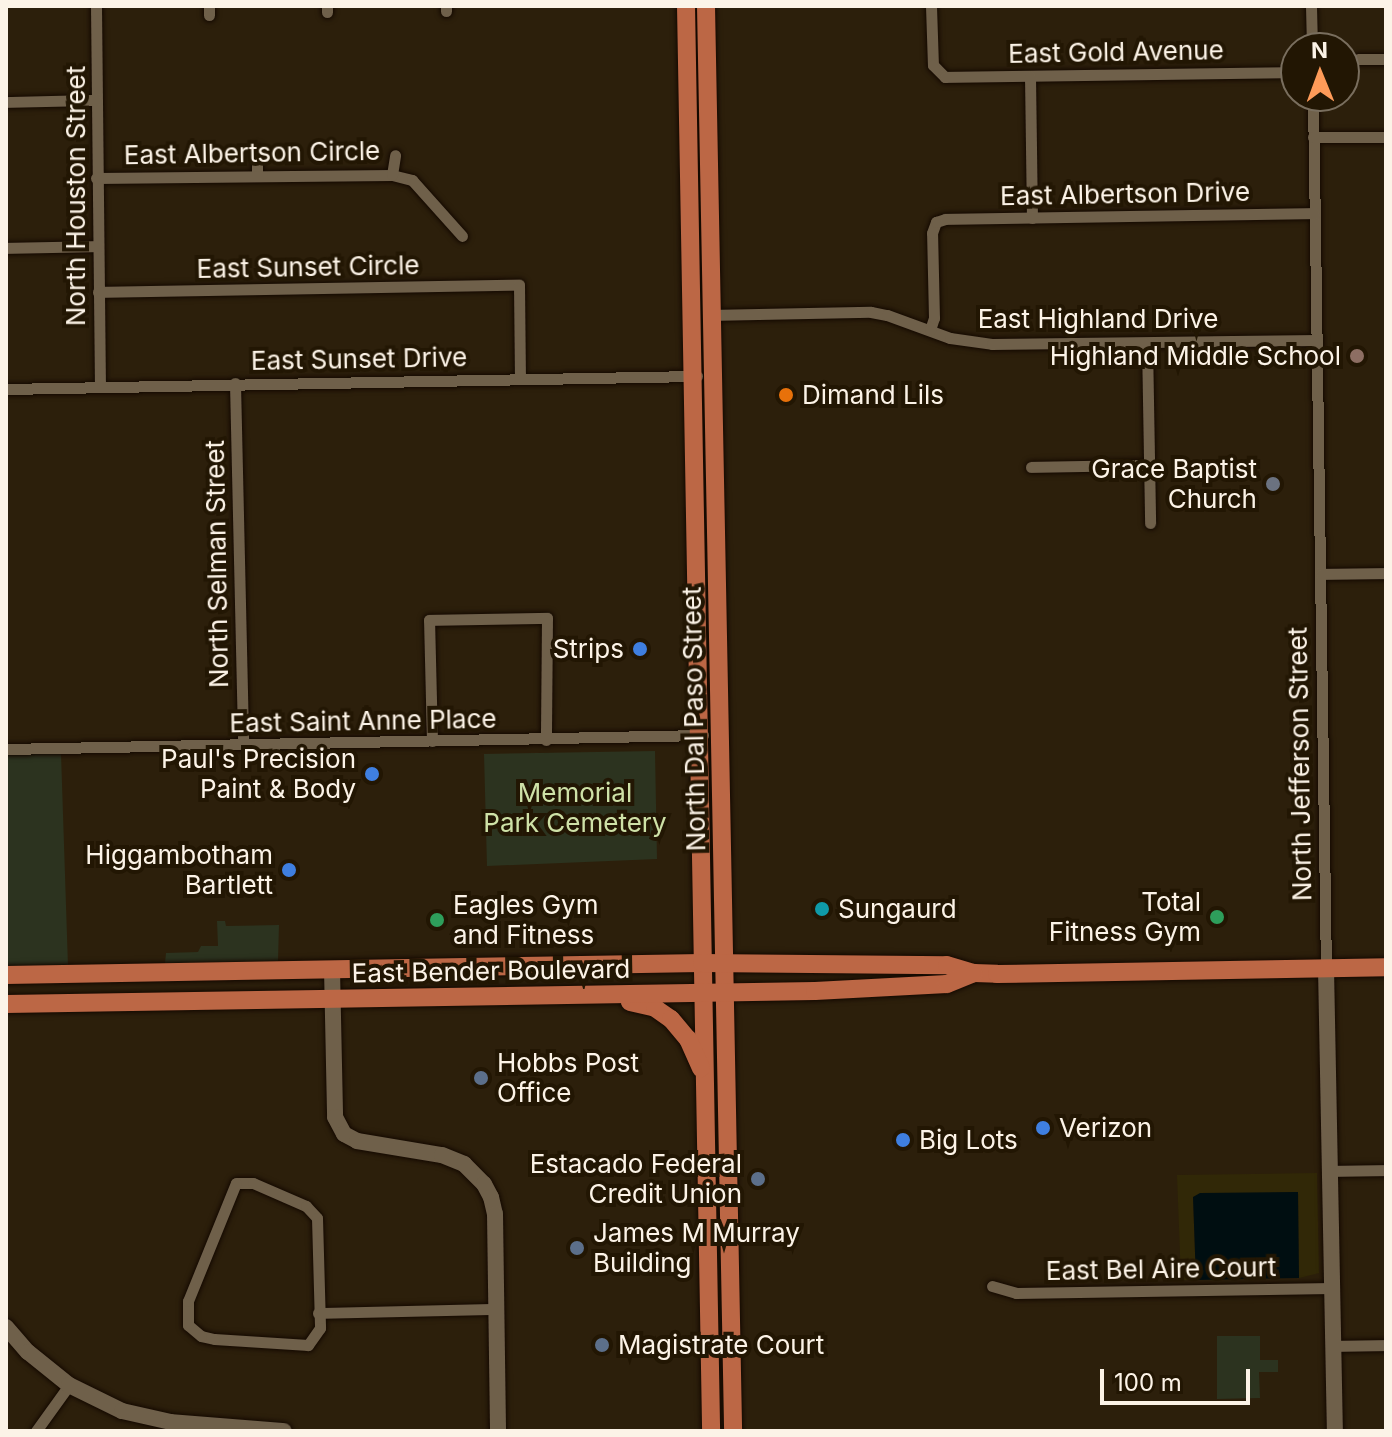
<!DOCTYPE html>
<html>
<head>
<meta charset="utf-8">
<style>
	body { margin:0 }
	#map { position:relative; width:1392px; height:1437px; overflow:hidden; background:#2c1f0b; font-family:Inter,sans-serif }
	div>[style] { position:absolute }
	.green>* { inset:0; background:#2c331f }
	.sand>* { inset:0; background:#312807 }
	.water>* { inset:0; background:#000e11 }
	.roads { filter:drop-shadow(0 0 2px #140900) drop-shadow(0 0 2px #140900) }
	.street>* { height:11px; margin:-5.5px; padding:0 5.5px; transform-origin:5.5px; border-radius:5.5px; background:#6f604a }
	.secondary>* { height:16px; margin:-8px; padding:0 8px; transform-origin:8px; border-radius:8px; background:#6f604a }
	.primary>* { height:18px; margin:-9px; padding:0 9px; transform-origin:9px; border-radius:9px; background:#bc6745 }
	.dots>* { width:22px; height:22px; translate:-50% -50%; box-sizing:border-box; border:4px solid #221603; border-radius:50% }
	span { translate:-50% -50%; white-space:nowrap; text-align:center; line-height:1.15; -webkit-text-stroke:8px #221603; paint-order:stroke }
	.street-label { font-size:26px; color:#fcf3e7 }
	.poi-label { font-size:26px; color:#fcf3e7 }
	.right { translate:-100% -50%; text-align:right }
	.left { translate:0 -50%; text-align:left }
	.park-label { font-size:26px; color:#cee1a7 }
	.frame { position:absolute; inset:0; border:8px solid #fcf3e7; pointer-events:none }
	.north { position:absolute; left:1280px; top:32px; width:80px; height:80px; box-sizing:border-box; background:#221603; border:2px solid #796e5e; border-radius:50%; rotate:359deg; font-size:22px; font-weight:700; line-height:32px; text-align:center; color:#fcf3e7 }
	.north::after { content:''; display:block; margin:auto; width:28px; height:36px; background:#fe9b59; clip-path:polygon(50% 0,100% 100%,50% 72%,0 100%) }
	.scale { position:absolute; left:1100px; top:1369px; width:150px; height:36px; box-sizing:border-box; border:4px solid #fcf3e7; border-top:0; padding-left:10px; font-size:24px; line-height:28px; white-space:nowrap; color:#fcf3e7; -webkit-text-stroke:6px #221603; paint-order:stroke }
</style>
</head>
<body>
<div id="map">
	<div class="green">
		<div style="clip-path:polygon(655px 751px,657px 859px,487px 866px,484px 754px)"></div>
		<div style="clip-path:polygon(61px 753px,68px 966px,6px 967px,6px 755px)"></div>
		<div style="clip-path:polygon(217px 921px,225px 921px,226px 926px,279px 925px,278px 961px,165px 963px,166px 953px,198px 952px,201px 946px,218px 946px)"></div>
		<div style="clip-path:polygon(1217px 1336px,1260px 1336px,1260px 1360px,1278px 1360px,1278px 1372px,1259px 1372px,1260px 1398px,1217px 1399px)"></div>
	</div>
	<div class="sand">
		<div style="clip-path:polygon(1317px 1173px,1319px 1273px,1299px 1278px,1298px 1192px,1193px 1197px,1196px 1280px,1181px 1280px,1177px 1175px)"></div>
	</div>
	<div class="water">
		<div style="clip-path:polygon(1298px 1192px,1299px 1278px,1196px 1280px,1193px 1197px,1200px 1193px)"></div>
	</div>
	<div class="roads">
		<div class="street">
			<div style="left:96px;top:6px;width:381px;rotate:89.4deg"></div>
			<div style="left:209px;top:6px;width:9px;rotate:90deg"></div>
			<div style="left:327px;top:6px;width:6px;rotate:90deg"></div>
			<div style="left:446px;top:6px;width:5px;rotate:90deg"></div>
			<div style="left:931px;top:6px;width:59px;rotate:88.1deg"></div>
			<div style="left:933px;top:65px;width:17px;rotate:45deg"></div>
			<div style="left:945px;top:77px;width:351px;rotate:-0.8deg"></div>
			<div style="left:1311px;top:6px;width:42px;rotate:88.6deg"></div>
			<div style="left:1358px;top:59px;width:28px"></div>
			<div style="left:1030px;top:76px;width:142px;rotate:89.2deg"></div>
			<div style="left:1313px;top:96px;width:872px;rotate:89.15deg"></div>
			<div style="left:6px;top:102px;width:90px;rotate:-1.3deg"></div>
			<div style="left:1313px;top:137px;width:73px"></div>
			<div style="left:392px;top:175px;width:21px;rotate:14deg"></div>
			<div style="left:412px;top:180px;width:75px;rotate:48.2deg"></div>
			<div style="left:257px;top:176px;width:26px;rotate:-90deg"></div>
			<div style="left:96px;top:178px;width:296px;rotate:-0.6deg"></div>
			<div style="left:392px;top:175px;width:20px;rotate:-81deg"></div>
			<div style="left:6px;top:248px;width:92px;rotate:-1.2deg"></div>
			<div style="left:98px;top:292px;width:421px;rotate:-1deg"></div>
			<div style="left:519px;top:285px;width:94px;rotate:89.4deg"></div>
			<div style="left:708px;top:315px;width:163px;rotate:-1.1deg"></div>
			<div style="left:871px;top:312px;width:16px;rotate:11deg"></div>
			<div style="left:887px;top:315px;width:67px;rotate:20.1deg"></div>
			<div style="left:950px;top:338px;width:42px;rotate:8.1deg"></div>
			<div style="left:992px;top:344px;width:325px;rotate:-0.7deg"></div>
			<div style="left:930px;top:330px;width:13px;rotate:-72deg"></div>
			<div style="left:934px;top:318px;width:85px;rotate:-91.3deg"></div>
			<div style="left:932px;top:233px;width:12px;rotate:-70deg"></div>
			<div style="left:936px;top:222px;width:9px;rotate:-18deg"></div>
			<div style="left:945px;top:219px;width:369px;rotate:-0.9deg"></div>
			<div style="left:1147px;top:343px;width:180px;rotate:89deg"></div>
			<div style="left:235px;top:383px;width:361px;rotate:88.7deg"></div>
			<div style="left:6px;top:389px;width:691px;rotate:-1.08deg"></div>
			<div style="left:1031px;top:467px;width:118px;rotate:-1deg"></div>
			<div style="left:1321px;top:574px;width:65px;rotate:-0.9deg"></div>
			<div style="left:432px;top:741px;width:121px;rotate:-91.4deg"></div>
			<div style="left:429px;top:620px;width:118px;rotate:-1deg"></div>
			<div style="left:547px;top:618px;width:122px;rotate:90.5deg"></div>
			<div style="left:6px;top:749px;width:697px;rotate:-1.15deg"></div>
			<div style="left:1331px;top:1171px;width:55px;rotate:-1deg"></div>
			<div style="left:236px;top:1183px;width:17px"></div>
			<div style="left:253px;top:1183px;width:58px;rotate:23.5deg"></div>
			<div style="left:306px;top:1206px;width:16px;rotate:47deg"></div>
			<div style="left:317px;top:1218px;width:110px;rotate:88.4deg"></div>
			<div style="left:320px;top:1328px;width:21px;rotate:125deg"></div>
			<div style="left:308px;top:1345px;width:94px;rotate:-176.3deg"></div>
			<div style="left:214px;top:1339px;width:13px;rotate:-167deg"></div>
			<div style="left:201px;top:1336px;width:17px;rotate:-140deg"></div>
			<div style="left:188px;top:1325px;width:24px;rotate:-90deg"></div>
			<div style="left:188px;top:1301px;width:127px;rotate:-67.9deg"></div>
			<div style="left:992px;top:1286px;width:25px;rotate:16deg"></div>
			<div style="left:1016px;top:1293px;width:316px;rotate:-0.9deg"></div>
			<div style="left:318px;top:1313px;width:178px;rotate:-1.3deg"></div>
			<div style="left:1333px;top:1346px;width:53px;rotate:-1.1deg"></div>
			<div style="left:36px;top:1431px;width:57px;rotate:-54.3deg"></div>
		</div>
		<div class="secondary">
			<div style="left:1326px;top:968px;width:463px;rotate:88.9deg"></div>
			<div style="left:332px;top:969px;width:148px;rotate:88.8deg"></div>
			<div style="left:335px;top:1117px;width:19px;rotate:62deg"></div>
			<div style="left:344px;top:1134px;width:15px;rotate:28deg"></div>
			<div style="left:357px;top:1141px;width:86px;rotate:9.4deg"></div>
			<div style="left:442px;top:1155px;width:24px;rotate:22deg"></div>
			<div style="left:464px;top:1164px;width:28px;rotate:45deg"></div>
			<div style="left:484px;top:1184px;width:15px;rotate:62deg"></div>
			<div style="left:491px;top:1197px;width:17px;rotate:77deg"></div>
			<div style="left:495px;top:1214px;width:217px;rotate:89.2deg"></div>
			<div style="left:6px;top:1327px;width:33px;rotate:49deg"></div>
			<div style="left:28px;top:1352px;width:53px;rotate:38.8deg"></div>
			<div style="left:69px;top:1385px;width:59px;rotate:26.1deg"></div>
			<div style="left:122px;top:1411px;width:50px;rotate:12.7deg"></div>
			<div style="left:171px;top:1422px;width:113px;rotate:4.6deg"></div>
		</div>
		<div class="primary">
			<div style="left:686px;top:6px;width:1425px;rotate:88.99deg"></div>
			<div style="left:706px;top:6px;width:1425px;rotate:88.91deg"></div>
			<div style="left:6px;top:975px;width:696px;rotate:-0.99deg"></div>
			<div style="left:702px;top:963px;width:245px;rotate:0.5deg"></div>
			<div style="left:947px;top:965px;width:28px;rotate:17deg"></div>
			<div style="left:974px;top:973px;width:23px;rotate:2deg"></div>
			<div style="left:997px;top:974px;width:389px;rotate:-1deg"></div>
			<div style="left:630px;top:1002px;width:26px;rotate:13deg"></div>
			<div style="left:655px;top:1008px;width:19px;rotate:35deg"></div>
			<div style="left:671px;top:1019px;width:26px;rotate:50deg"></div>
			<div style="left:688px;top:1039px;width:32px;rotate:66deg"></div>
			<div style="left:6px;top:1004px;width:809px;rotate:-0.92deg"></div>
			<div style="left:815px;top:991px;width:132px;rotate:-3deg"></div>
			<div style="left:947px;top:984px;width:29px;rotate:-22deg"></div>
		</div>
	</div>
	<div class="dots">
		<div style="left:1357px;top:356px;background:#8d6e63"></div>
		<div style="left:786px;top:395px;background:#e8710a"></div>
		<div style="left:1273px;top:484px;background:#6b7280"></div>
		<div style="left:640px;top:649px;background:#3f7fe0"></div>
		<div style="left:372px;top:774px;background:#3f7fe0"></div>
		<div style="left:289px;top:870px;background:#3f7fe0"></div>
		<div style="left:822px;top:909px;background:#0f9aa8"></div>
		<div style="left:1217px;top:917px;background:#2e9e5b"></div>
		<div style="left:437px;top:920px;background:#2e9e5b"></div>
		<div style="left:481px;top:1078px;background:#5c6f8a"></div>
		<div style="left:1043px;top:1128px;background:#3f7fe0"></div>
		<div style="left:903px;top:1140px;background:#3f7fe0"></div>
		<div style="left:758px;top:1179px;background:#5c6f8a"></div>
		<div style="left:577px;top:1248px;background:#5c6f8a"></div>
		<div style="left:602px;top:1345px;background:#5c6f8a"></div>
	</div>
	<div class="street-label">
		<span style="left:1116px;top:52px;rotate:-1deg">East Gold Avenue</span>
		<span style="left:252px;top:153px;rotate:-1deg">East Albertson Circle</span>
		<span style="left:1125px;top:194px;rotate:-1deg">East Albertson Drive</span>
		<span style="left:76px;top:196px;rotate:-90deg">North Houston Street</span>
		<span style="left:308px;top:267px;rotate:-1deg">East Sunset Circle</span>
		<span style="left:1098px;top:319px">East Highland Drive</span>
		<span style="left:359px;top:359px;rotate:-1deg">East Sunset Drive</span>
		<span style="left:217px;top:564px;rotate:-91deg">North Selman Street</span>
		<span style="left:694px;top:719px;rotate:-91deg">North Dal Paso Street</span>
		<span style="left:363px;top:721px;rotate:-1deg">East Saint Anne Place</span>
		<span style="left:1300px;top:764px;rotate:-91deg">North Jefferson Street</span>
		<span style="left:491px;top:971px;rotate:-1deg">East Bender Boulevard</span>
		<span style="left:1161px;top:1269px;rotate:-1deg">East Bel Aire Court</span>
	</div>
	<div class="poi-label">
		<span class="right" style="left:1341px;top:356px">Highland Middle School</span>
		<span class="left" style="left:802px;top:395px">Dimand Lils</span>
		<span class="right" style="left:1257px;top:484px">Grace Baptist<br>Church</span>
		<span class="right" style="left:624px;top:649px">Strips</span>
		<span class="right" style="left:356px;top:774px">Paul's Precision<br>Paint &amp; Body</span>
		<span class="right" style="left:273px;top:870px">Higgambotham<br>Bartlett</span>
		<span class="right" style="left:1201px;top:917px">Total<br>Fitness Gym</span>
		<span class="left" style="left:453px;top:920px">Eagles Gym<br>and Fitness</span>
		<span class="left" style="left:838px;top:909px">Sungaurd</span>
		<span class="left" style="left:497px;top:1078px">Hobbs Post<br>Office</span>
		<span class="left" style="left:1059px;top:1128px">Verizon</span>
		<span class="left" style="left:919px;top:1140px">Big Lots</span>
		<span class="right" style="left:742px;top:1179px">Estacado Federal<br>Credit Union</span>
		<span class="left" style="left:593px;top:1248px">James M Murray<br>Building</span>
		<span class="left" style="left:618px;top:1345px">Magistrate Court</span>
	</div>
	<div class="park-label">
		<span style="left:575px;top:808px">Memorial<br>Park Cemetery</span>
	</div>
	<div class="frame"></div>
	<div class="north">N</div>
	<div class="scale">100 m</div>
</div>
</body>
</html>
